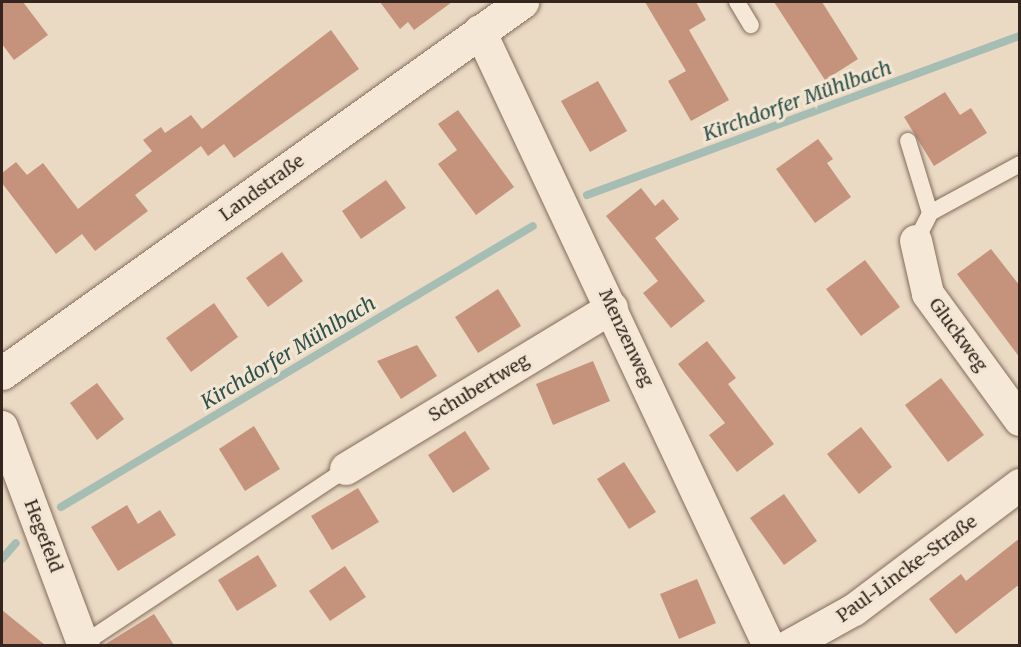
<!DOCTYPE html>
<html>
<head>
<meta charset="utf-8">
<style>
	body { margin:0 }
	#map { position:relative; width:1021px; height:647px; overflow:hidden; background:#eadac3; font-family:Merriweather,serif }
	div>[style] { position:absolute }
	.stream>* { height:8px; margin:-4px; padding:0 4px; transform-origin:4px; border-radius:4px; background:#a5bdb3 }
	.building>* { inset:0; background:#c5927c }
	.roads { filter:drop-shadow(0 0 2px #836c5c) drop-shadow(0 0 2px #836c5c) }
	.lane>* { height:16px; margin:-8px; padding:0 8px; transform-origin:8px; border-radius:8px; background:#f6e8d6 }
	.street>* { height:32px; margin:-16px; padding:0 16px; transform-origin:16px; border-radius:16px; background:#f6e8d6 }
	.secondary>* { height:33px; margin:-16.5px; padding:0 16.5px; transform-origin:16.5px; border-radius:16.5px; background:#f6e8d6 }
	span { translate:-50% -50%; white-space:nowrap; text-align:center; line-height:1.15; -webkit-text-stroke:6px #f2e5d2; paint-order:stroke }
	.street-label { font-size:18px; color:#34261e }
	.water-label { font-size:20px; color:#2f534c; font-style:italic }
	.frame { position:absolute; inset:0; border:3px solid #34261e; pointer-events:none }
</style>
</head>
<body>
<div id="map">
	<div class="stream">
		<div style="left:587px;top:195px;width:461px;rotate:-20.2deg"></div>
		<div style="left:61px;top:507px;width:549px;rotate:-30.77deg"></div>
		<div style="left:2px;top:559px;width:21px;rotate:-49deg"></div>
	</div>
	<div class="building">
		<div style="clip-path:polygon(2px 2px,23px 2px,48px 35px,14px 60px,2px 44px)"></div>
		<div style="clip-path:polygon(380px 2px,452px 2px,414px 30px,408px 22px,400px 29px)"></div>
		<div style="clip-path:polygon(645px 2px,696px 2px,706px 20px,689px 30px,729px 100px,691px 121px,668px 81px,686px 71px)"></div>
		<div style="clip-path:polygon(774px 2px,822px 2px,858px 59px,825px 80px)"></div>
		<div style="clip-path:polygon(331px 30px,359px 69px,234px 158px,224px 144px,208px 156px,201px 146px,135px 195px,148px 211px,95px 251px,82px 234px,56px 254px,2px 183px,2px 173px,16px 162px,27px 175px,43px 163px,78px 209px,152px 151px,143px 140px,161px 127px,165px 133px,191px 115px,202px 129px)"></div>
		<div style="clip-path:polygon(598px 81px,627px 131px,590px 152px,561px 101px)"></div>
		<div style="clip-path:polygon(945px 92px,960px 115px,971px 108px,987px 133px,934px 166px,904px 117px)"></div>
		<div style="clip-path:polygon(458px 110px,514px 187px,476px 215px,438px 164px,457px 150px,438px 124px)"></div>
		<div style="clip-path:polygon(818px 139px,833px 159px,827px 163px,851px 197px,815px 223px,776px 169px)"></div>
		<div style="clip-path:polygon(386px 180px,406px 208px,361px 239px,342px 211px)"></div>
		<div style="clip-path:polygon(641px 188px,655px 206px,663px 199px,679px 219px,655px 238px,705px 301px,671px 328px,643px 293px,658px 281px,606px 216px)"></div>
		<div style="clip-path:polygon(991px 249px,1020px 286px,1020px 358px,957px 274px)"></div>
		<div style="clip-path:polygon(282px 252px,303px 281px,268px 307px,246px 278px)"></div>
		<div style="clip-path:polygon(865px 260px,900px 307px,861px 336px,826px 289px)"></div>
		<div style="clip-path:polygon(498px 289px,521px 326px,478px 353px,455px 317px)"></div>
		<div style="clip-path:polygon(214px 303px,238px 337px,191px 372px,166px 338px)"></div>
		<div style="clip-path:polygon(707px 341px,736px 378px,728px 384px,774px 444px,737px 472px,709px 435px,725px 423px,678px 364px)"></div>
		<div style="clip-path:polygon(417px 345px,437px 376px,401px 399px,377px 361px)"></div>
		<div style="clip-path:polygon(593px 361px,610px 401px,553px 425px,536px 384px)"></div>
		<div style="clip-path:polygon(941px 378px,984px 435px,948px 462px,905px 405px)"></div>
		<div style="clip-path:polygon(97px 383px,124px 419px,97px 440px,70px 403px)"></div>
		<div style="clip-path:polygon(254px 426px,280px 469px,245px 491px,219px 449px)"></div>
		<div style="clip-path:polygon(861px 427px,892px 467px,859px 494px,827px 454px)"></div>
		<div style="clip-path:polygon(465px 431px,490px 469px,453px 493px,428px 455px)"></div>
		<div style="clip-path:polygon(624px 462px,656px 512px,629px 529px,597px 479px)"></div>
		<div style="clip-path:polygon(358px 488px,379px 522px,332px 550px,311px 516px)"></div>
		<div style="clip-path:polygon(784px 494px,817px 541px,784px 565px,750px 518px)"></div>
		<div style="clip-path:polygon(127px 505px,138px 524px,160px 510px,176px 535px,118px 571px,91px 527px)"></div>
		<div style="clip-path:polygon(1020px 538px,1020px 584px,956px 634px,929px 599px,961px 574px,966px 581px)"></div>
		<div style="clip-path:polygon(258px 555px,277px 586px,237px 611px,218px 580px)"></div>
		<div style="clip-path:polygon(345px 566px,366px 597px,330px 621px,309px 591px)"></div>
		<div style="clip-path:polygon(697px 579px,716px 623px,679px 639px,660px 594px)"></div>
		<div style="clip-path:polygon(2px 610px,45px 645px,2px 645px)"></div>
		<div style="clip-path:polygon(154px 614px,174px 645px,104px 645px)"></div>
	</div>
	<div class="roads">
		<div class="lane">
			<div style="left:737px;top:2px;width:27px;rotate:59deg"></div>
			<div style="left:908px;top:141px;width:75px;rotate:73deg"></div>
			<div style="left:916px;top:241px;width:31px;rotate:-63deg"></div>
			<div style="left:930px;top:213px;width:102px;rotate:-28.6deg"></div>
			<div style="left:83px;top:644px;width:316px;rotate:-33.6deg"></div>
		</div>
		<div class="street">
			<div style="left:480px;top:31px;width:680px;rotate:64.83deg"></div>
			<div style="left:916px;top:241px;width:54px;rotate:77.2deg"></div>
			<div style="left:928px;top:294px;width:156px;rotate:53.9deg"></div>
			<div style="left:2px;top:427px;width:234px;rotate:69.5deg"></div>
			<div style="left:346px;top:469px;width:311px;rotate:-31.2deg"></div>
			<div style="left:789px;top:646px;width:74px;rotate:-29deg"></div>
			<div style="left:854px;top:610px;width:208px;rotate:-37deg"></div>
		</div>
		<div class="secondary">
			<div style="left:2px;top:373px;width:639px;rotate:-35.51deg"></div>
		</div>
	</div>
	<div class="street-label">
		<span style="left:262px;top:188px;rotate:-36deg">Landstraße</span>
		<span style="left:958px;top:335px;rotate:54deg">Gluckweg</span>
		<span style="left:626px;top:338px;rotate:65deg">Menzenweg</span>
		<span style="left:479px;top:388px;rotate:-31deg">Schubertweg</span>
		<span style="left:43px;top:536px;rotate:69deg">Hegefeld</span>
		<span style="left:907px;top:569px;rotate:-36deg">Paul-Lincke-Straße</span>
	</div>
	<div class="water-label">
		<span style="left:797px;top:100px;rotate:-20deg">Kirchdorfer Mühlbach</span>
		<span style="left:288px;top:352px;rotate:-31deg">Kirchdorfer Mühlbach</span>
	</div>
	<div class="frame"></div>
</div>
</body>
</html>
